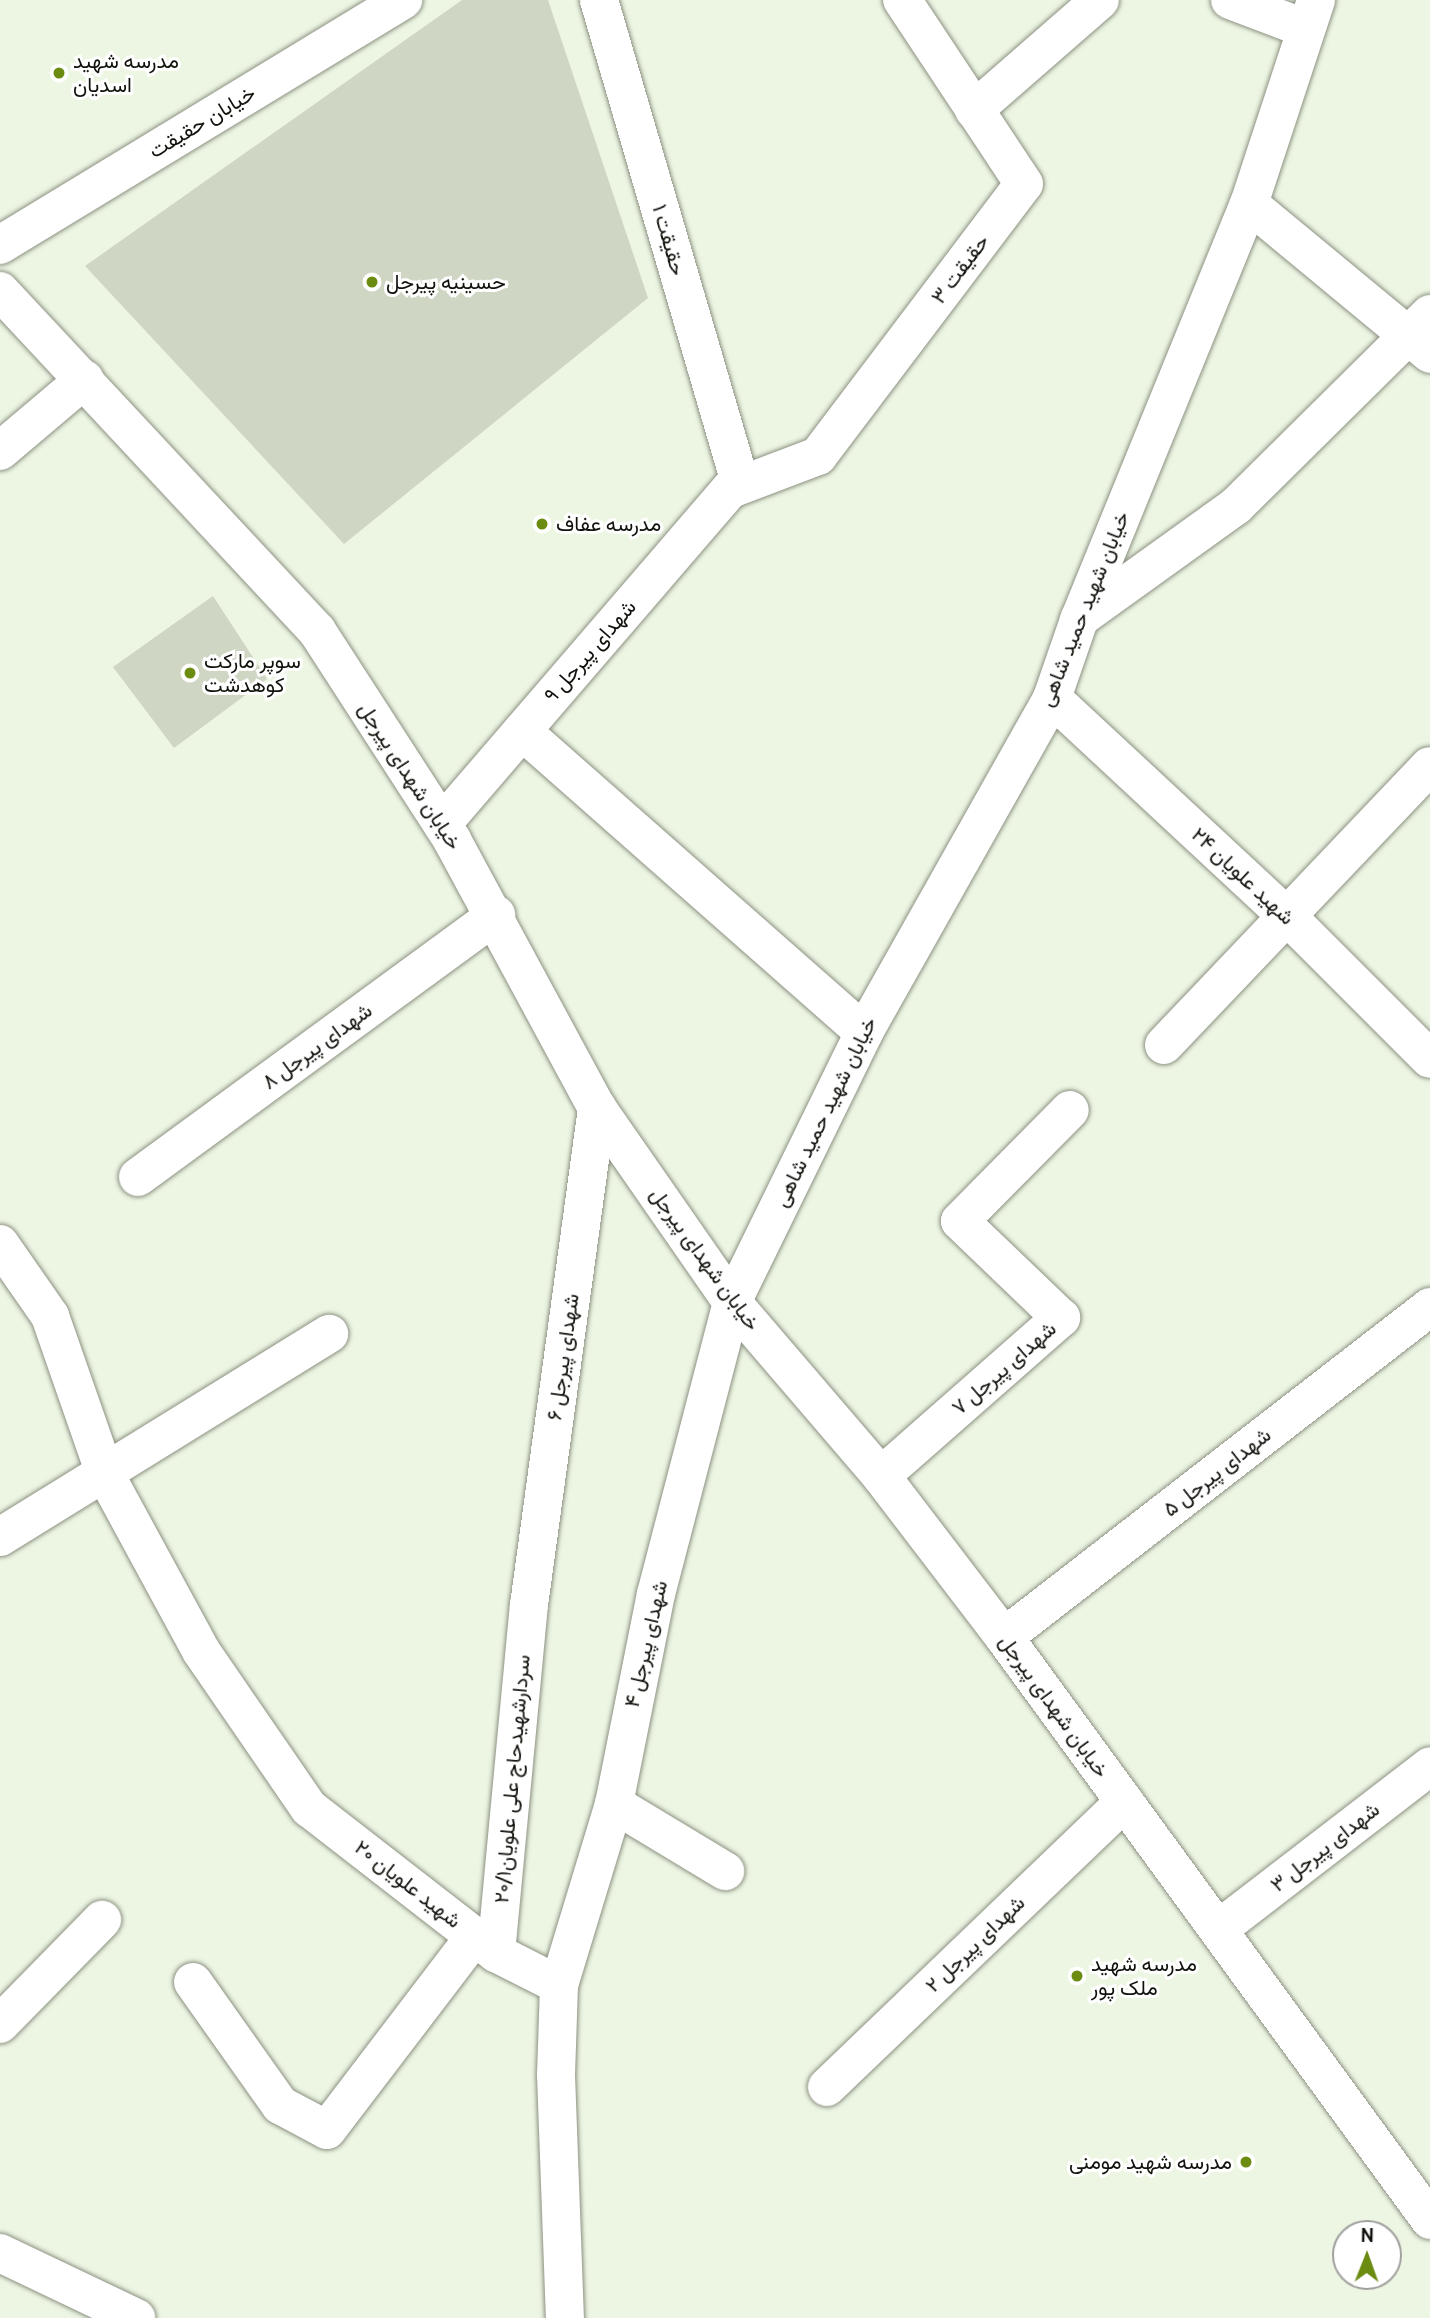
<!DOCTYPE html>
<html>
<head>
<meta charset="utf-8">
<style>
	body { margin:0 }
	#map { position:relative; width:1430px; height:2318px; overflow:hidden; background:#edf5e3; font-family:Cabin,Vazirmatn,sans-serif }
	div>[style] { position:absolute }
	.building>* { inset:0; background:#cfd6c4 }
	.roads { filter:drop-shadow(0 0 2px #8c9282) drop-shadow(0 0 2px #8c9282) }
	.minor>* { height:38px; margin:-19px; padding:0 19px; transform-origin:19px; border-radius:19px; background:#fff }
	.tertiary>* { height:38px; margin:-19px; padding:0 19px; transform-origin:19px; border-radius:19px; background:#fff }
	.secondary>* { height:38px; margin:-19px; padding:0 19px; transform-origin:19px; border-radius:19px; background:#fff }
	.dots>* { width:19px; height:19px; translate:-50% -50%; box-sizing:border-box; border:4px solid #fff; border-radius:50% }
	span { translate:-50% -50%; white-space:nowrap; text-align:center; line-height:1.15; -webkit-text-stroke:6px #fff; paint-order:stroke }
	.poi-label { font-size:21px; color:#10120c }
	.left { translate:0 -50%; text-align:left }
	.right { translate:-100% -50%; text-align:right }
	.street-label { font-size:21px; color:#10120c }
	.north { position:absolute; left:1332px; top:2220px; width:70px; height:70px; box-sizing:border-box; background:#fff; border:2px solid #9fa09e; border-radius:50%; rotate:1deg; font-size:19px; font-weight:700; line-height:28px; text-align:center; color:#10120c }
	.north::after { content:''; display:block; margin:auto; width:24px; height:32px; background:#6b8c10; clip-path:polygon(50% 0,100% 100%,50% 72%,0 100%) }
</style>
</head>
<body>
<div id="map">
	<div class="building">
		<div style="clip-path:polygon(462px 0,548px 0,648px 298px,344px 544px,85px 266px)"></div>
		<div style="clip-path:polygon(213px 596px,267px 679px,174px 748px,113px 667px)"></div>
	</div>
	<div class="roads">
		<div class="minor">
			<div style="left:1230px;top:0;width:79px;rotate:20.7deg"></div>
			<div style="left:974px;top:110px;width:167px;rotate:-41.1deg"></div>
			<div style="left:1249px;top:204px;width:235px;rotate:39.6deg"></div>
			<div style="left:0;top:451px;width:111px;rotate:-40.3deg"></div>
			<div style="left:731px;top:489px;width:93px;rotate:-20.8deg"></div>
			<div style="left:818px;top:456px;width:341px;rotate:-52.9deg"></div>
			<div style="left:1024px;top:184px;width:221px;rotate:-123.5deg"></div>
			<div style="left:1080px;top:618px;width:192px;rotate:-35.7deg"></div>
			<div style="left:1236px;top:506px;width:273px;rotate:-44.7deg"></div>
			<div style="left:1052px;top:698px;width:323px;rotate:42.9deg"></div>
			<div style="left:1289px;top:918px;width:199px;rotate:45deg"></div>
			<div style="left:522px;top:731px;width:456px;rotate:41.4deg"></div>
			<div style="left:442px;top:824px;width:455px;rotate:-49.3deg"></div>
			<div style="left:739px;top:479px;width:499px;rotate:-106.3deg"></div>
			<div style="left:1164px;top:1045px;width:385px;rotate:-46.4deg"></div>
			<div style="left:138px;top:1177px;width:444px;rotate:-36.2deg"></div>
			<div style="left:0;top:1244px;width:88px;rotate:55.2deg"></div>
			<div style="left:50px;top:1316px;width:167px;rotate:70.8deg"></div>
			<div style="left:105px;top:1474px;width:201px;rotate:61.5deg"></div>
			<div style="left:201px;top:1651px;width:191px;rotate:55.5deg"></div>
			<div style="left:309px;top:1808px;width:237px;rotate:37.8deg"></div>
			<div style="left:496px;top:1953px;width:71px;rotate:26.9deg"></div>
			<div style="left:559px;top:1985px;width:90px;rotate:91.9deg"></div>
			<div style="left:556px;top:2075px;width:243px;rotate:87.9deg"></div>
			<div style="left:881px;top:1476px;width:240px;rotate:-41.3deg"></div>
			<div style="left:1061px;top:1318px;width:140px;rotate:-136.2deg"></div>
			<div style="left:960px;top:1221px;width:156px;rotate:-45.3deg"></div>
			<div style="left:0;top:1537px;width:387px;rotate:-31.7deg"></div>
			<div style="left:1004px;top:1637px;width:539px;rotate:-37.76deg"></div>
			<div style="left:614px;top:1804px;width:130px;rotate:31.1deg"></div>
			<div style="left:1220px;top:1928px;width:265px;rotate:-37.6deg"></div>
			<div style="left:496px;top:1953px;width:350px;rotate:-84.6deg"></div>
			<div style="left:529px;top:1605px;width:502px;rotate:-82.21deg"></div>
			<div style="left:193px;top:1982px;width:151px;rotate:54.7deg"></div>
			<div style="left:280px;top:2105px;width:53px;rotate:28deg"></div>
			<div style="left:327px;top:2130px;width:244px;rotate:-52.7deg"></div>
			<div style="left:559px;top:1985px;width:189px;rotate:-73.1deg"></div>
			<div style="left:614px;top:1804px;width:214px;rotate:-78.7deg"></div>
			<div style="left:656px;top:1594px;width:302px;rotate:-75.4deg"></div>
			<div style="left:732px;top:1302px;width:301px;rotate:-63.9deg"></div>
			<div style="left:864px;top:1032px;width:383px;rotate:-60.6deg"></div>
			<div style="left:1052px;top:698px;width:83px;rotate:-70.9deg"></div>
			<div style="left:1079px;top:620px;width:449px;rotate:-67.8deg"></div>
			<div style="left:1249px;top:204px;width:215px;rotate:-71.8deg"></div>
			<div style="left:0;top:2024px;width:146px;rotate:-45.6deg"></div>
			<div style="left:827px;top:2087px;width:412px;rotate:-43.8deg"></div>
			<div style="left:0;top:2253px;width:151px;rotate:25.5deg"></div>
		</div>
		<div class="tertiary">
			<div style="left:0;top:245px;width:472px;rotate:-31.3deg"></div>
		</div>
		<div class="secondary">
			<div style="left:0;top:291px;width:465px;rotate:47deg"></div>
			<div style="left:317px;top:631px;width:249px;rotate:57.1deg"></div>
			<div style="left:452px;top:840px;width:305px;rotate:61.6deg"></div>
			<div style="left:597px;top:1108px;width:236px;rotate:55.2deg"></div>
			<div style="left:732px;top:1302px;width:229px;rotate:49.4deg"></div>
			<div style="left:881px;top:1476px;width:203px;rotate:52.6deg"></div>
			<div style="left:1004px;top:1637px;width:722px;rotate:53.84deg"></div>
		</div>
	</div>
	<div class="dots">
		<div style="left:59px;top:73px;background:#6b8c10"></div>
		<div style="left:372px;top:282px;background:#6b8c10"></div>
		<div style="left:542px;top:524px;background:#6b8c10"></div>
		<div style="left:190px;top:673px;background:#6b8c10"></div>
		<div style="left:1077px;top:1976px;background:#6b8c10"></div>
		<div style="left:1246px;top:2162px;background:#6b8c10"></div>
	</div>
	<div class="poi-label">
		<span class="left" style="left:73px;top:73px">مدرسه شهید<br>اسدیان</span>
		<span class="left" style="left:386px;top:282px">حسینیه پیرجل</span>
		<span class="left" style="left:556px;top:524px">مدرسه عفاف</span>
		<span class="left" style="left:204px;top:673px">سوپر مارکت<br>کوهدشت</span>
		<span class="left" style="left:1091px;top:1976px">مدرسه شهید<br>ملک پور</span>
		<span class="right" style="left:1232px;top:2162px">مدرسه شهید مومنی</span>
	</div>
	<div class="street-label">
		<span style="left:202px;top:122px;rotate:-31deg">خیابان حقیقت</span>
		<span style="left:669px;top:240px;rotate:74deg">حقیقت ۱</span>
		<span style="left:960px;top:269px;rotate:-53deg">حقیقت ۳</span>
		<span style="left:1084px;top:609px;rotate:-68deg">خیابان شهید حمید شاهی</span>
		<span style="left:590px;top:651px;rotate:-49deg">شهدای پیرجل ۹</span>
		<span style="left:410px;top:776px;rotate:57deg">خیابان شهدای پیرجل</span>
		<span style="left:1243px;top:876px;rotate:43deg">شهید علویان ۲۴</span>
		<span style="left:317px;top:1046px;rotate:-36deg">شهدای پیرجل ۸</span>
		<span style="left:825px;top:1112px;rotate:-64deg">خیابان شهید حمید شاهی</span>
		<span style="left:705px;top:1259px;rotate:54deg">خیابان شهدای پیرجل</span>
		<span style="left:563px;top:1357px;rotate:-82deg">شهدای پیرجل ۶</span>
		<span style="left:1004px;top:1368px;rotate:-41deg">شهدای پیرجل ۷</span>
		<span style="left:1217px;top:1472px;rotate:-38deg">شهدای پیرجل ۵</span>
		<span style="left:646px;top:1644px;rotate:-77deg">شهدای پیرجل ۴</span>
		<span style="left:1054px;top:1706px;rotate:54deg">خیابان شهدای پیرجل</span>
		<span style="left:512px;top:1779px;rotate:-85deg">سردارشهیدحاج علی علویان۲۰/۱</span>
		<span style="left:1325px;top:1847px;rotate:-38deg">شهدای پیرجل ۳</span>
		<span style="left:408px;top:1884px;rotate:38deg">شهید علویان ۲۰</span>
		<span style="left:975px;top:1944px;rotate:-44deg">شهدای پیرجل ۲</span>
	</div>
	<div class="north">N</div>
</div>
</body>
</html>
